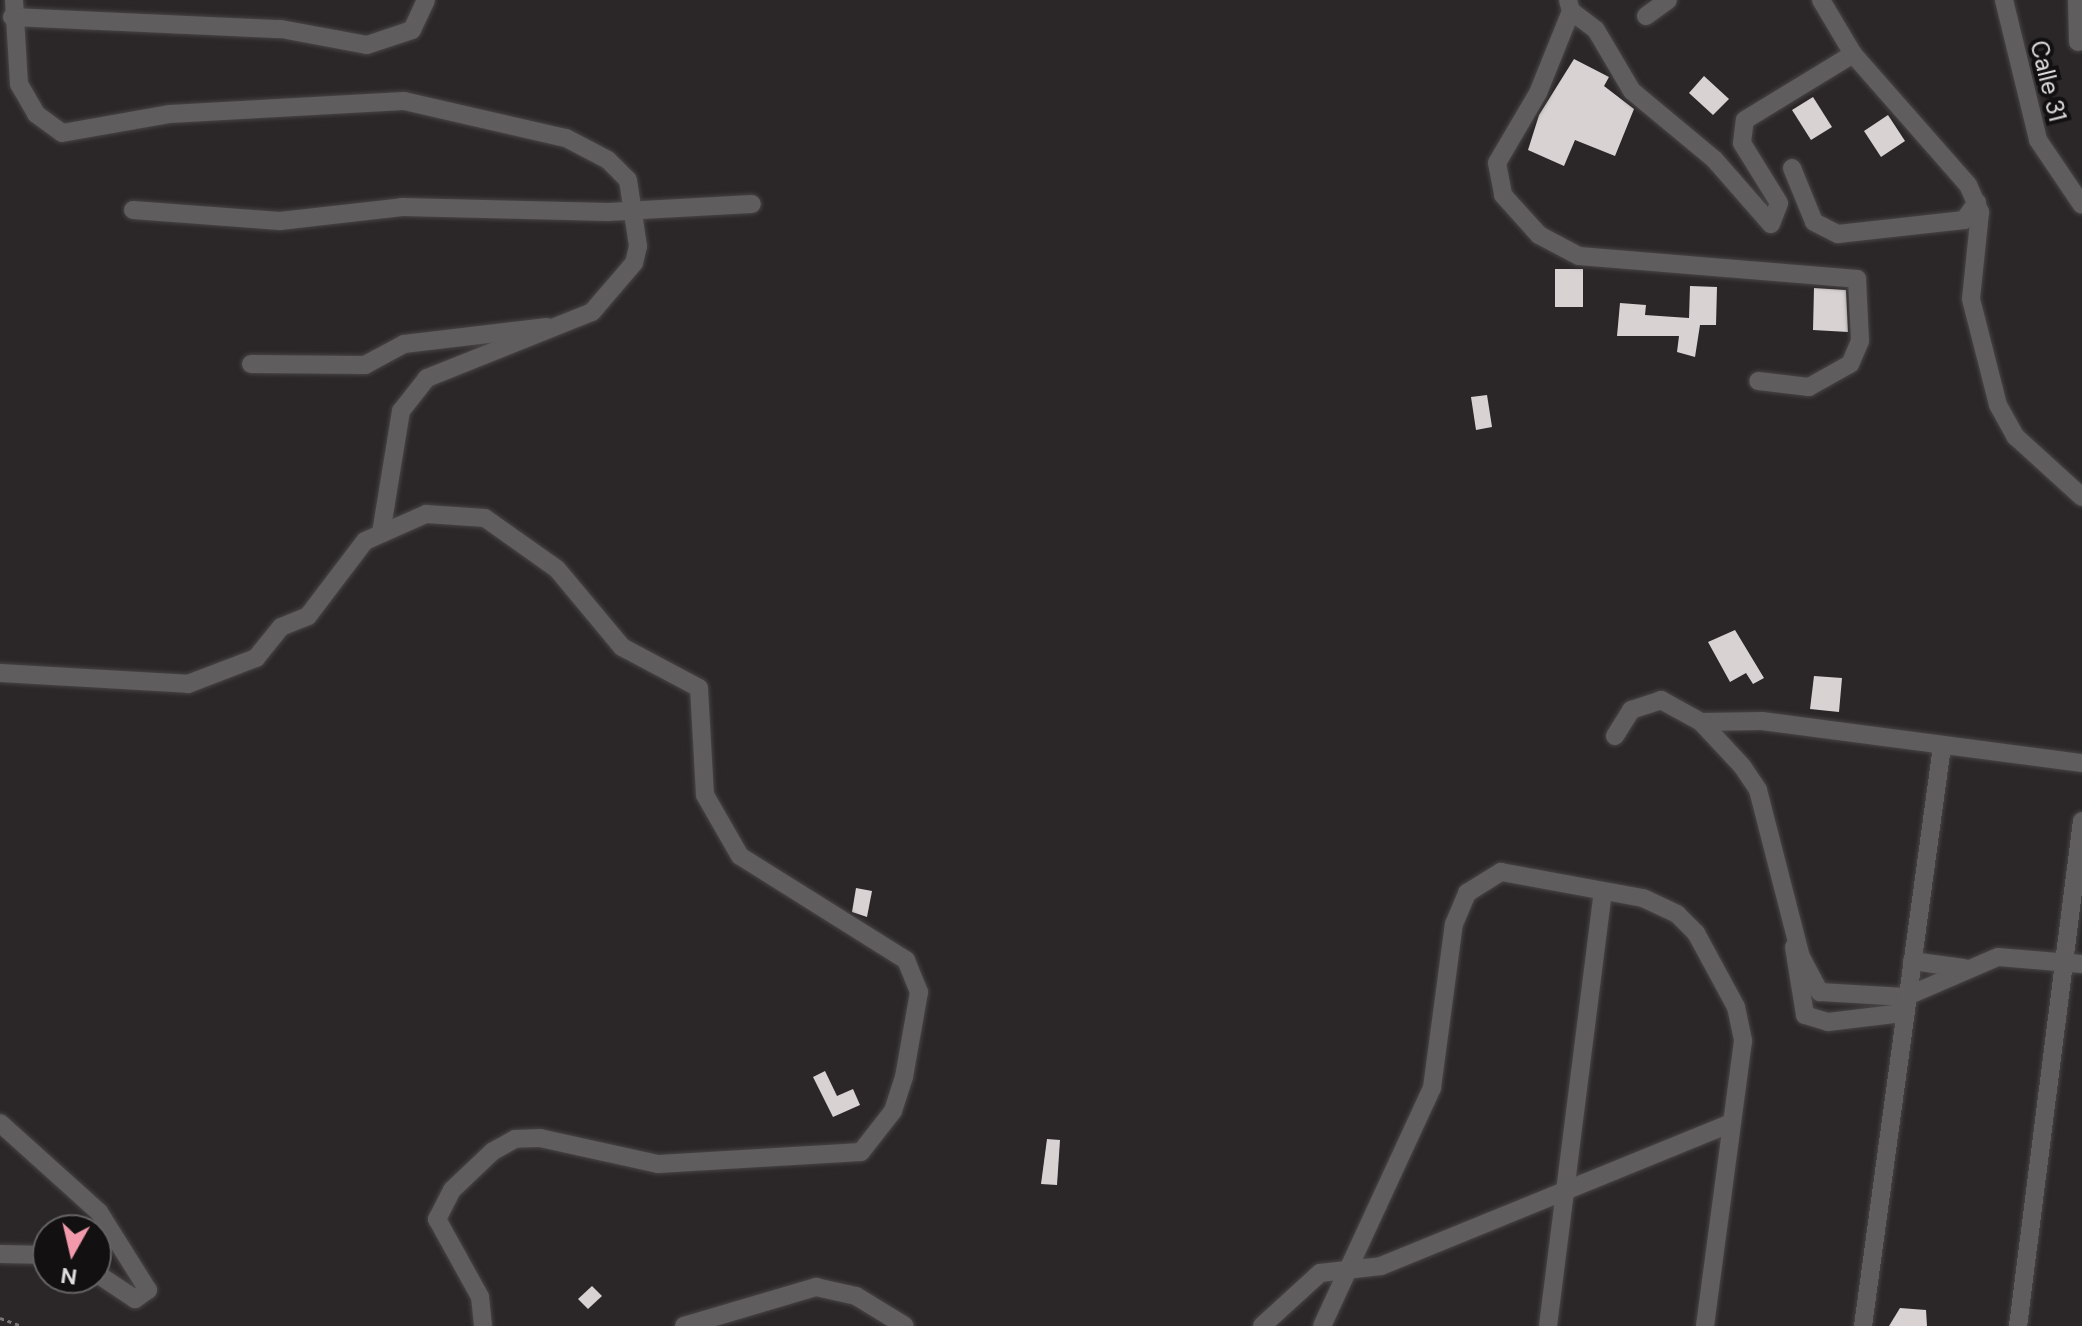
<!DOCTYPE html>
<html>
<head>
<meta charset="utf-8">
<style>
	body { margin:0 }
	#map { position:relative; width:2082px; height:1326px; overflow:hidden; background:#2b2728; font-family:"DM Sans",sans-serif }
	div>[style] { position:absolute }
	.building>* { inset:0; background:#d8d2d3 }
	.path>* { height:3px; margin-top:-1.5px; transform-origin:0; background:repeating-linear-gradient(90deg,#7a7677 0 4px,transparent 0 8px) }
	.roads { filter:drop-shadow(0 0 2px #484445) drop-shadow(0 0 2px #484445) }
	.minor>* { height:18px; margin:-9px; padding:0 9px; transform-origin:9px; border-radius:9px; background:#5f5d5d }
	span { translate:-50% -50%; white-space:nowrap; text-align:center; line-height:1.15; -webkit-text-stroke:8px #121011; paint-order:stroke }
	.street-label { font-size:24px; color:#e0ddde }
	.north { position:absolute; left:32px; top:1214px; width:80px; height:80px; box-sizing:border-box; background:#121011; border:2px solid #646263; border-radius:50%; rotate:188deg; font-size:22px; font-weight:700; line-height:32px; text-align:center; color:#e0ddde }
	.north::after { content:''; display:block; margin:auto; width:28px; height:36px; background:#f29aac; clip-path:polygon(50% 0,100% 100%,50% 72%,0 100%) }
</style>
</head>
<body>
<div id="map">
	<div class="building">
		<div style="clip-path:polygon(1574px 59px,1609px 77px,1604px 86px,1634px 109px,1615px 156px,1575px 140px,1564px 166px,1528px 150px,1539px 115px)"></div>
		<div style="clip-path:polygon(1704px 76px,1729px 99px,1713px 115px,1689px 93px)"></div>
		<div style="clip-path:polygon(1813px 97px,1832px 127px,1811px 140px,1792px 110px)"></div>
		<div style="clip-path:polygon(1888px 115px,1905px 141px,1881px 157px,1864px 131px)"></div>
		<div style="clip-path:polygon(1555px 269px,1583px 269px,1583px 307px,1555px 307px)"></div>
		<div style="clip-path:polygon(1690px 286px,1717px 287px,1716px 325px,1700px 325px,1695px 357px,1677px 352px,1679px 336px,1617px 336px,1620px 303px,1646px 305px,1645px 315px,1689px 318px)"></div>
		<div style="clip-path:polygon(1814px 288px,1846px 290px,1848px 332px,1813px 330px)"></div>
		<div style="clip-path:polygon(1487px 395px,1492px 427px,1476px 430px,1471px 397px)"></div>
		<div style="clip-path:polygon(1735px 630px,1764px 678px,1753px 684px,1746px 673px,1730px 682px,1708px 642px)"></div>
		<div style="clip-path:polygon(1814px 676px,1842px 678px,1839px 712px,1810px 709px)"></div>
		<div style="clip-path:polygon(856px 888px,872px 891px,867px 917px,852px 912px)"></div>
		<div style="clip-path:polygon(825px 1071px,837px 1096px,853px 1089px,860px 1105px,833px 1117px,813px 1077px)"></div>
		<div style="clip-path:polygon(1047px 1139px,1060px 1140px,1057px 1185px,1041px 1184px)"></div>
		<div style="clip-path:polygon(592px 1286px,602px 1296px,588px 1309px,578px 1299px)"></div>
		<div style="clip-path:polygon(1900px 1308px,1926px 1310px,1927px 1326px,1889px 1326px)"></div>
	</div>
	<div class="path">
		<div style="left:0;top:1318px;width:23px;rotate:20deg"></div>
	</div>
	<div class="roads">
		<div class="minor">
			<div style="left:14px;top:0;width:84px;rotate:86.6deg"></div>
			<div style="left:19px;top:84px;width:34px;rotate:60deg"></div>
			<div style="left:36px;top:114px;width:32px;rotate:36deg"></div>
			<div style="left:62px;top:133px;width:110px;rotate:-10deg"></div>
			<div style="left:170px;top:114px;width:234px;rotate:-3.2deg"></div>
			<div style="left:404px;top:101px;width:166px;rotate:12.9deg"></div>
			<div style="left:566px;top:138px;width:47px;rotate:27.6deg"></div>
			<div style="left:608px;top:160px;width:28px;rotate:45deg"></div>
			<div style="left:628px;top:180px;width:67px;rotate:81.4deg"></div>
			<div style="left:638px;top:246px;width:17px;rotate:103deg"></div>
			<div style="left:634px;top:263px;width:65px;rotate:130.6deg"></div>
			<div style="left:592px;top:312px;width:178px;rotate:158.2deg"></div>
			<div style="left:427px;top:378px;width:42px;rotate:128.2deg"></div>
			<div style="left:401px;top:411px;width:124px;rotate:99.3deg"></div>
			<div style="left:1568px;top:0;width:11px;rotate:75deg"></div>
			<div style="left:1571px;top:11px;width:88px;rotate:111.9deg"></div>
			<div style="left:1538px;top:93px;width:81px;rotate:120.4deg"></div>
			<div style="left:1497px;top:163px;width:33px;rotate:79deg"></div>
			<div style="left:1503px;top:195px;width:54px;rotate:48deg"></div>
			<div style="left:1539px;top:235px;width:45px;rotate:27.7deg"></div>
			<div style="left:1579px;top:256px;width:279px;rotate:4.7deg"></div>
			<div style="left:1857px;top:279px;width:62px;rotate:87.2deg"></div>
			<div style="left:1860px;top:341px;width:25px;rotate:113deg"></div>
			<div style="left:1850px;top:364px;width:47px;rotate:150.7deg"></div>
			<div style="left:1809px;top:387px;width:51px;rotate:-173.3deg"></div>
			<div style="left:1821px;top:0;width:63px;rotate:59.3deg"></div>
			<div style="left:1853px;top:54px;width:174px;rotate:48.7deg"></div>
			<div style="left:1968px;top:185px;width:30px;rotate:66deg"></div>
			<div style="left:1980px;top:212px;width:87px;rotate:95.9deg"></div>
			<div style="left:1971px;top:299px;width:109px;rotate:75.7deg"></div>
			<div style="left:1998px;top:405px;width:37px;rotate:61deg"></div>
			<div style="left:2016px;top:437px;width:89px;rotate:42.3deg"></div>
			<div style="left:2004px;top:0;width:144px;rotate:76.3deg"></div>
			<div style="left:2038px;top:140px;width:78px;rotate:55.9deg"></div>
			<div style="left:2077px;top:0;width:42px;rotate:88.6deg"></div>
			<div style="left:1571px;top:11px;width:31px;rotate:37deg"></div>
			<div style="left:1596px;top:30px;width:71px;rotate:59.5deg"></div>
			<div style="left:1632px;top:91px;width:107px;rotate:39.7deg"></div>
			<div style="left:1714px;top:159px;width:86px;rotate:48.8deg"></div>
			<div style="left:1771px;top:224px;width:22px;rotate:-69deg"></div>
			<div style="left:1779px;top:203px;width:70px;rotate:-121.7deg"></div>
			<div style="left:1742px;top:143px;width:23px;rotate:-83deg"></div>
			<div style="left:1745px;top:120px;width:127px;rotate:-31.4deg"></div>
			<div style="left:1646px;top:16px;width:27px;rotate:-36deg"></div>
			<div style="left:12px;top:17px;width:269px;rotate:2.6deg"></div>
			<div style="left:281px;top:29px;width:87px;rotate:10.5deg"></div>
			<div style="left:367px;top:45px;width:47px;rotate:-18.4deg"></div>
			<div style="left:412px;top:30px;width:33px;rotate:-65deg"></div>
			<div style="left:1792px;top:168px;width:58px;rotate:67.8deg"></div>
			<div style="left:1814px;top:222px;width:27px;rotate:27deg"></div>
			<div style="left:1838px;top:234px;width:127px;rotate:-6.3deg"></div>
			<div style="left:1964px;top:220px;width:22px;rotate:-54deg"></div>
			<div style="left:133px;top:210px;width:147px;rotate:4.3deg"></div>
			<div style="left:280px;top:221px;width:123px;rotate:-6.5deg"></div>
			<div style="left:402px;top:207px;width:206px;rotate:1.4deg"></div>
			<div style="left:608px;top:212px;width:144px;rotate:-3.2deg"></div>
			<div style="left:251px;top:364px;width:114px;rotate:0.5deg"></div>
			<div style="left:365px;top:365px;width:44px;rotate:-28.3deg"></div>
			<div style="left:404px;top:344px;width:144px;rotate:-6.8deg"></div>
			<div style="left:0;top:673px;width:188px;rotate:3.3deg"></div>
			<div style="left:188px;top:684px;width:73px;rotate:-20.9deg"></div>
			<div style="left:256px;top:658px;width:40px;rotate:-51deg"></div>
			<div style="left:281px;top:627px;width:29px;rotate:-22deg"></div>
			<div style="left:308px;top:616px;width:94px;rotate:-52.8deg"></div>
			<div style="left:365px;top:541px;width:67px;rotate:-23.9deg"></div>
			<div style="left:426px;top:514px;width:59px;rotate:3.9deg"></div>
			<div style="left:485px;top:518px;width:88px;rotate:35.3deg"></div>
			<div style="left:557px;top:569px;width:102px;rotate:50.2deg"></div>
			<div style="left:622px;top:647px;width:87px;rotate:28deg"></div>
			<div style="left:699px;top:688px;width:107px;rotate:86.8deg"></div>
			<div style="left:705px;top:795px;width:70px;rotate:60.2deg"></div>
			<div style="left:740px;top:856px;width:196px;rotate:32.1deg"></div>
			<div style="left:906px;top:960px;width:35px;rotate:68deg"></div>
			<div style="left:919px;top:992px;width:86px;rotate:100deg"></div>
			<div style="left:904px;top:1077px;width:36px;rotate:108deg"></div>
			<div style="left:893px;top:1111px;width:52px;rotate:128deg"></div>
			<div style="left:861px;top:1152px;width:203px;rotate:176.6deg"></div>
			<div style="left:658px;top:1164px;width:121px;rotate:-167.6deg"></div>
			<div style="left:540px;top:1138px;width:25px;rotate:178deg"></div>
			<div style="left:515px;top:1139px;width:26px;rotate:151deg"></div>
			<div style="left:492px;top:1152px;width:55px;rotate:136.5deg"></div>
			<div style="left:452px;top:1190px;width:33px;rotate:117deg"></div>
			<div style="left:437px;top:1219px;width:89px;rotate:61.1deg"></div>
			<div style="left:480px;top:1297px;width:29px;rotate:84deg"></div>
			<div style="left:1701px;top:722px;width:61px;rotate:-0.9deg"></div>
			<div style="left:1762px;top:721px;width:323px;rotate:7.5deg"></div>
			<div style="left:1615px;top:736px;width:31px;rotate:-58deg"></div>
			<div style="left:1631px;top:710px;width:32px;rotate:-18deg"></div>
			<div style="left:1661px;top:700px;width:46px;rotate:28.8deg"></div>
			<div style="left:1701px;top:722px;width:60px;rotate:47deg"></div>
			<div style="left:1742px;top:766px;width:29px;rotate:56deg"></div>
			<div style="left:1758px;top:790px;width:172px;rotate:75.6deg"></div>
			<div style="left:1801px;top:957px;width:40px;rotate:62deg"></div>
			<div style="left:1820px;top:992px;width:85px;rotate:3.4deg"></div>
			<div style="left:1905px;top:997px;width:101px;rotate:-23.3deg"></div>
			<div style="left:1998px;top:957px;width:84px;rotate:4.8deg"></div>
			<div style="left:1794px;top:947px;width:69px;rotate:80.8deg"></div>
			<div style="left:1805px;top:1015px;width:24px;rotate:17deg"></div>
			<div style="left:1828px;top:1022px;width:75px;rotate:-6.9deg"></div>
			<div style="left:1912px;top:961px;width:52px;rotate:7.7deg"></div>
			<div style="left:0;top:1123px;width:133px;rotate:42deg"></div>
			<div style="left:99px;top:1212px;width:92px;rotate:57.9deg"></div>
			<div style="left:148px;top:1290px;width:16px;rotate:145deg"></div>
			<div style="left:135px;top:1299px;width:47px;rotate:-146.3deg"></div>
			<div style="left:0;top:1254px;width:48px;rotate:1.2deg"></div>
			<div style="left:684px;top:1326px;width:138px;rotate:-16.5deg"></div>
			<div style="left:816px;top:1287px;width:41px;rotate:12.7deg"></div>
			<div style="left:856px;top:1296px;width:57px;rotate:31.5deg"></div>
			<div style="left:1262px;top:1326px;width:79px;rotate:-42.4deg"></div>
			<div style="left:1320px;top:1273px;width:61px;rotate:-6.5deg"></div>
			<div style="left:1381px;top:1266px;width:379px;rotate:-22.2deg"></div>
			<div style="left:1322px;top:1326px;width:262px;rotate:-65.2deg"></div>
			<div style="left:1432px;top:1088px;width:165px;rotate:-82.4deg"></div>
			<div style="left:1454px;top:924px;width:34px;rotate:-67deg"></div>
			<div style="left:1467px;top:893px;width:40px;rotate:-32deg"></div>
			<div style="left:1501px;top:872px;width:144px;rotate:10.4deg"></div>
			<div style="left:1643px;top:898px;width:38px;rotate:25deg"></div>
			<div style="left:1677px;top:914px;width:27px;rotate:45deg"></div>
			<div style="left:1696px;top:933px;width:84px;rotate:61.6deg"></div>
			<div style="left:1736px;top:1007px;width:35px;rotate:78deg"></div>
			<div style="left:1743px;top:1041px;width:288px;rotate:97.6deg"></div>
			<div style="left:1548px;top:1326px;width:437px;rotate:-82.8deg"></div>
			<div style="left:1863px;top:1326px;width:585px;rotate:-82.24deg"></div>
			<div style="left:2018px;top:1326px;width:509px;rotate:-82.78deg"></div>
		</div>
	</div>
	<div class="street-label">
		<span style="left:2048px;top:81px;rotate:76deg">Calle 31</span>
	</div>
	<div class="north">N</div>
</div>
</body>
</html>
